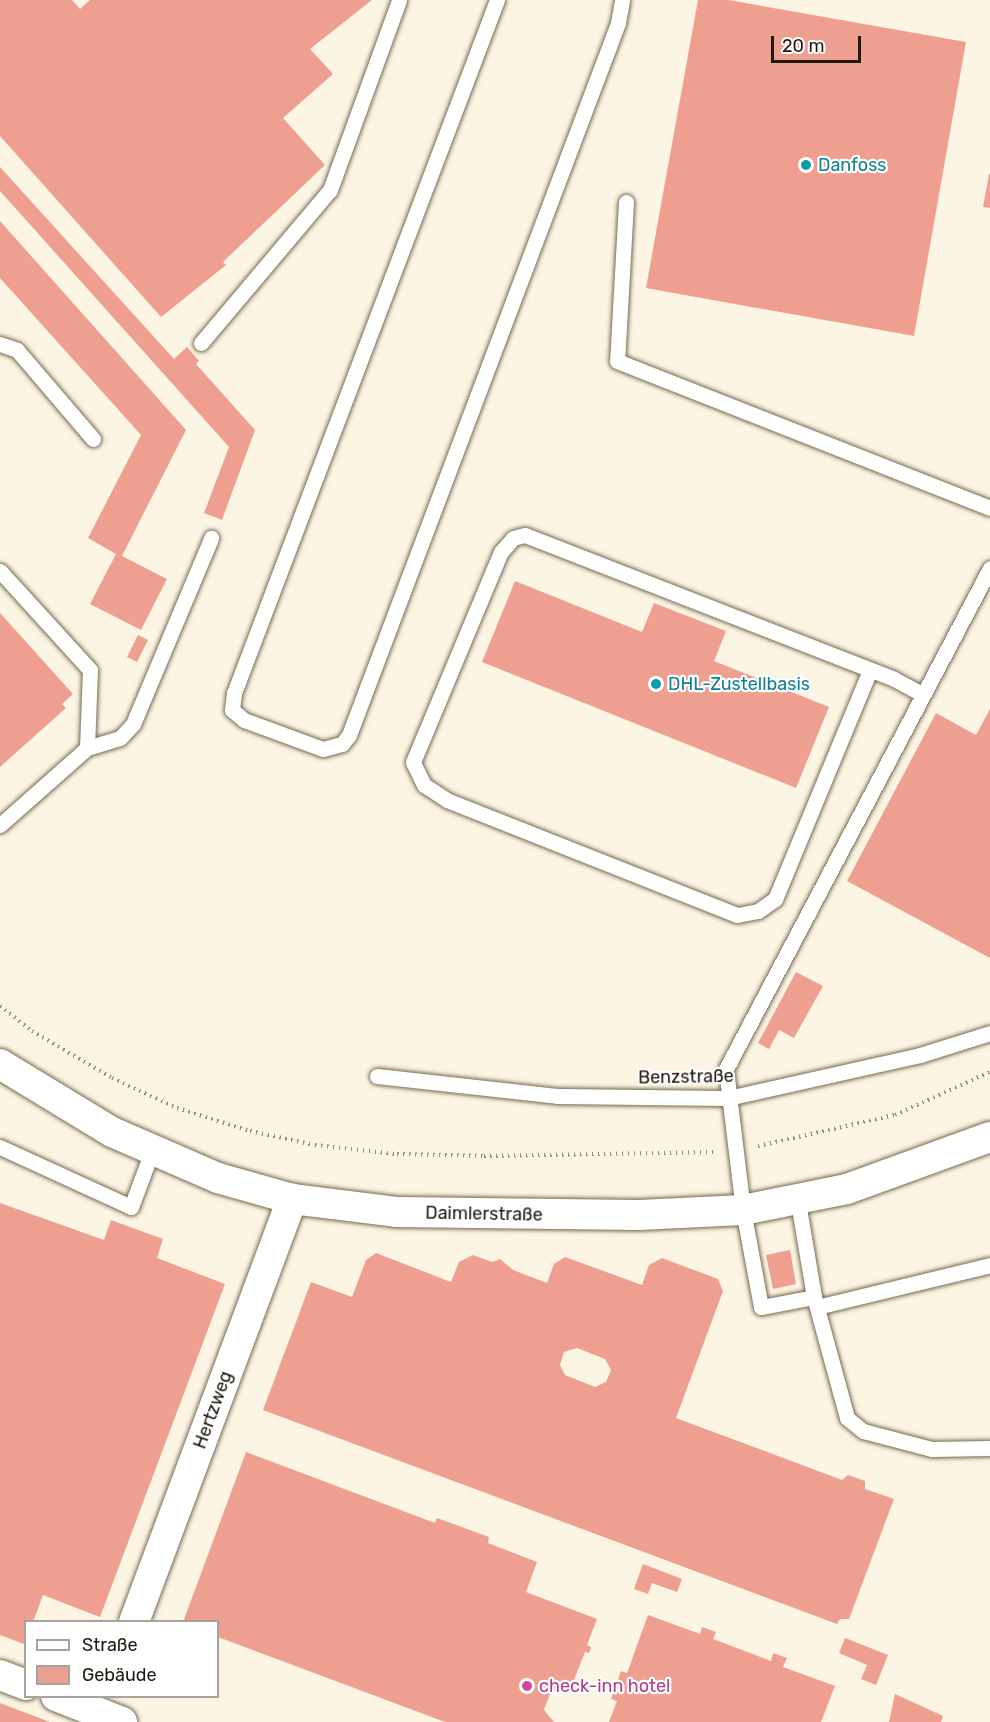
<!DOCTYPE html>
<html>
<head>
<meta charset="utf-8">
<style>
	body { margin:0 }
	#map { position:relative; width:990px; height:1722px; overflow:hidden; background:#fdf5e4; font-family:Rubik,sans-serif }
	div>[style] { position:absolute }
	.building>* { inset:0; background:#ef9f8f }
	.path>* { height:4px; margin-top:-2px; transform-origin:0; background:repeating-linear-gradient(90deg,#968f81 0 1.5px,transparent 0 6px) }
	.roads { filter:drop-shadow(0 0 2px #766a50) drop-shadow(0 0 2px #766a50) }
	.lane>* { height:15px; margin:-7.5px; padding:0 7.5px; transform-origin:7.5px; border-radius:7.5px; background:#fff }
	.street>* { height:30px; margin:-15px; padding:0 15px; transform-origin:15px; border-radius:15px; background:#fff }
	.dots>* { width:16px; height:16px; translate:-50% -50%; box-sizing:border-box; border:3px solid #fff; border-radius:50% }
	span { translate:-50% -50%; white-space:nowrap; text-align:center; line-height:1.15; -webkit-text-stroke:4.5px #fff; paint-order:stroke }
	.culture-label { font-size:18px; color:#0d838f }
	.left { translate:0 -50%; text-align:left }
	.street-label { font-size:18px; color:#1e190f }
	.hotel-label { font-size:18px; color:#b23c85 }
	.legend { position:absolute; left:24px; top:1620px; width:195px; height:78px; box-sizing:border-box; background:#fff; border:2px solid #a5a39f; margin:0; padding:8px 10px; list-style:none; font-size:18px; color:#1e190f }
	.legend li { display:flex; align-items:center; gap:12px; height:30px }
	.legend b { width:30px; border:2px solid #a5a39f }
	.scale { position:absolute; left:771px; top:36px; width:90px; height:27px; box-sizing:border-box; border:3px solid #1e190f; border-top:0; padding-left:8px; font-size:18px; line-height:21px; white-space:nowrap; color:#1e190f; -webkit-text-stroke:4px #fff; paint-order:stroke }
</style>
</head>
<body>
<div id="map">
	<div class="building">
		<div style="clip-path:polygon(0 0,72px 0,80px 9px,90px 0,372px 0,310px 49px,333px 74px,283px 118px,325px 165px,223px 262px,226px 265px,161px 317px,0 136px)"></div>
		<div style="clip-path:polygon(698px 0,728px 0,966px 42px,914px 336px,646px 288px)"></div>
		<div style="clip-path:polygon(0 167px,174px 359px,187px 347px,199px 361px,196px 364px,255px 430px,222px 520px,204px 513px,229px 447px,0 191px)"></div>
		<div style="clip-path:polygon(989px 174px,990px 174px,990px 208px,983px 207px)"></div>
		<div style="clip-path:polygon(0 221px,186px 430px,122px 556px,167px 579px,141px 630px,90px 604px,116px 554px,88px 538px,141px 435px,0 278px)"></div>
		<div style="clip-path:polygon(515px 581px,642px 632px,654px 603px,726px 631px,714px 661px,829px 707px,796px 788px,482px 662px)"></div>
		<div style="clip-path:polygon(0 613px,73px 694px,62px 704px,66px 708px,0 767px)"></div>
		<div style="clip-path:polygon(138px 635px,148px 640px,137px 662px,127px 657px)"></div>
		<div style="clip-path:polygon(990px 709px,990px 958px,847px 881px,936px 713px,976px 735px)"></div>
		<div style="clip-path:polygon(796px 972px,823px 986px,794px 1038px,779px 1030px,769px 1049px,758px 1043px)"></div>
		<div style="clip-path:polygon(0 1203px,104px 1240px,111px 1220px,163px 1239px,157px 1258px,225px 1284px,100px 1617px,43px 1595px,33px 1622px,26px 1622px,24px 1644px,0 1635px)"></div>
		<div style="clip-path:polygon(790px 1250px,796px 1284px,773px 1289px,766px 1255px)"></div>
		<div style="clip-path:polygon(evenodd,376px 1253px,451px 1282px,459px 1262px,473px 1255px,492px 1262px,500px 1259px,513px 1270px,547px 1283px,554px 1264px,565px 1257px,642px 1285px,649px 1265px,662px 1258px,718px 1279px,723px 1291px,676px 1418px,842px 1480px,848px 1475px,865px 1481px,865px 1489px,894px 1499px,849px 1619px,840px 1619px,837px 1624px,263px 1410px,311px 1282px,352px 1297px,366px 1260px,376px 1253px,577px 1348px,605px 1359px,611px 1370px,606px 1382px,595px 1387px,565px 1375px,560px 1365px,564px 1352px,577px 1348px)"></div>
		<div style="clip-path:polygon(246px 1452px,435px 1523px,437px 1518px,489px 1537px,488px 1543px,537px 1562px,526px 1592px,597px 1619px,587px 1645px,591px 1647px,589px 1653px,585px 1652px,571px 1687px,551px 1691px,544px 1710px,554px 1722px,445px 1722px,218px 1637px,218px 1622px,183px 1622px)"></div>
		<div style="clip-path:polygon(643px 1564px,682px 1579px,677px 1592px,652px 1583px,648px 1594px,634px 1589px)"></div>
		<div style="clip-path:polygon(648px 1615px,700px 1634px,702px 1627px,716px 1632px,713px 1639px,771px 1661px,773px 1653px,787px 1658px,783px 1667px,835px 1686px,821px 1722px,609px 1722px,617px 1701px,611px 1699px,621px 1671px,627px 1673px)"></div>
		<div style="clip-path:polygon(845px 1638px,888px 1655px,876px 1685px,861px 1679px,867px 1665px,839px 1653px)"></div>
		<div style="clip-path:polygon(895px 1694px,943px 1716px,941px 1722px,889px 1722px)"></div>
		<div style="clip-path:polygon(0 1703px,50px 1722px,0 1722px)"></div>
	</div>
	<div class="path">
		<div style="left:0;top:1006px;width:41px;rotate:38deg"></div>
		<div style="left:32px;top:1031px;width:93px;rotate:30.4deg"></div>
		<div style="left:112px;top:1078px;width:72px;rotate:24.8deg"></div>
		<div style="left:177px;top:1108px;width:77px;rotate:17.5deg"></div>
		<div style="left:250px;top:1131px;width:66px;rotate:12.2deg"></div>
		<div style="left:315px;top:1145px;width:82px;rotate:6.3deg"></div>
		<div style="left:397px;top:1154px;width:87px;rotate:1.3deg"></div>
		<div style="left:484px;top:1156px;width:230px;rotate:-1deg"></div>
		<div style="left:758px;top:1146px;width:140px;rotate:-12.8deg"></div>
		<div style="left:895px;top:1115px;width:104px;rotate:-24.4deg"></div>
	</div>
	<div class="roads">
		<div class="lane">
			<div style="left:497px;top:0;width:741px;rotate:110.78deg"></div>
			<div style="left:234px;top:693px;width:17px;rotate:97deg"></div>
			<div style="left:232px;top:710px;width:16px;rotate:40deg"></div>
			<div style="left:244px;top:720px;width:84px;rotate:20.2deg"></div>
			<div style="left:323px;top:749px;width:20px;rotate:-15deg"></div>
			<div style="left:342px;top:744px;width:11px;rotate:-52deg"></div>
			<div style="left:349px;top:735px;width:761px;rotate:-69.3deg"></div>
			<div style="left:618px;top:23px;width:23px;rotate:-80deg"></div>
			<div style="left:626px;top:202px;width:159px;rotate:93.2deg"></div>
			<div style="left:617px;top:361px;width:401px;rotate:21.5deg"></div>
			<div style="left:201px;top:343px;width:200px;rotate:-49.9deg"></div>
			<div style="left:330px;top:190px;width:202px;rotate:-70deg"></div>
			<div style="left:0;top:344px;width:18px;rotate:19deg"></div>
			<div style="left:17px;top:350px;width:117px;rotate:49.5deg"></div>
			<div style="left:0;top:571px;width:134px;rotate:47.7deg"></div>
			<div style="left:90px;top:670px;width:78px;rotate:92.2deg"></div>
			<div style="left:870px;top:670px;width:248px;rotate:112.5deg"></div>
			<div style="left:775px;top:899px;width:21px;rotate:145deg"></div>
			<div style="left:758px;top:911px;width:21px;rotate:169deg"></div>
			<div style="left:737px;top:915px;width:312px;rotate:-158.4deg"></div>
			<div style="left:447px;top:800px;width:27px;rotate:-147deg"></div>
			<div style="left:424px;top:785px;width:25px;rotate:-116deg"></div>
			<div style="left:413px;top:762px;width:228px;rotate:-67.3deg"></div>
			<div style="left:501px;top:552px;width:18px;rotate:-49deg"></div>
			<div style="left:513px;top:538px;width:12px;rotate:-14deg"></div>
			<div style="left:525px;top:535px;width:396px;rotate:21.3deg"></div>
			<div style="left:894px;top:679px;width:32px;rotate:28deg"></div>
			<div style="left:0;top:825px;width:116px;rotate:-41.5deg"></div>
			<div style="left:87px;top:748px;width:34px;rotate:-17deg"></div>
			<div style="left:120px;top:738px;width:19px;rotate:-47deg"></div>
			<div style="left:133px;top:724px;width:202px;rotate:-67.2deg"></div>
			<div style="left:377px;top:1076px;width:181px;rotate:6.3deg"></div>
			<div style="left:557px;top:1096px;width:171px;rotate:0.7deg"></div>
			<div style="left:728px;top:1098px;width:197px;rotate:-12.6deg"></div>
			<div style="left:920px;top:1055px;width:73px;rotate:-17.4deg"></div>
			<div style="left:0;top:1147px;width:144px;rotate:24.6deg"></div>
			<div style="left:131px;top:1207px;width:60px;rotate:-69.4deg"></div>
			<div style="left:798px;top:1202px;width:96px;rotate:80.4deg"></div>
			<div style="left:814px;top:1297px;width:54px;rotate:169.3deg"></div>
			<div style="left:761px;top:1307px;width:99px;rotate:-100.5deg"></div>
			<div style="left:743px;top:1210px;width:142px;rotate:-96.9deg"></div>
			<div style="left:726px;top:1069px;width:566px;rotate:-62.21deg"></div>
			<div style="left:814px;top:1297px;width:125px;rotate:74.7deg"></div>
			<div style="left:847px;top:1418px;width:21px;rotate:39deg"></div>
			<div style="left:863px;top:1431px;width:71px;rotate:14.6deg"></div>
			<div style="left:932px;top:1449px;width:58px;rotate:-1deg"></div>
			<div style="left:817px;top:1307px;width:178px;rotate:-13.6deg"></div>
		</div>
		<div class="street">
			<div style="left:0;top:1064px;width:131px;rotate:31.3deg"></div>
			<div style="left:112px;top:1132px;width:116px;rotate:23.5deg"></div>
			<div style="left:218px;top:1178px;width:77px;rotate:15.8deg"></div>
			<div style="left:292px;top:1199px;width:105px;rotate:7.1deg"></div>
			<div style="left:396px;top:1212px;width:243px;rotate:0.7deg"></div>
			<div style="left:639px;top:1215px;width:104px;rotate:-2.8deg"></div>
			<div style="left:743px;top:1210px;width:106px;rotate:-11.4deg"></div>
			<div style="left:847px;top:1189px;width:152px;rotate:-20deg"></div>
			<div style="left:134px;top:1622px;width:452px;rotate:-69.5deg"></div>
			<div style="left:0;top:1675px;width:28px;rotate:21deg"></div>
			<div style="left:56px;top:1696px;width:71px;rotate:21.5deg"></div>
		</div>
	</div>
	<div class="dots">
		<div style="left:806px;top:165px;background:#0f9aa8"></div>
		<div style="left:656px;top:684px;background:#0f9aa8"></div>
		<div style="left:527px;top:1686px;background:#d1479c"></div>
	</div>
	<div class="culture-label">
		<span class="left" style="left:818px;top:165px">Danfoss</span>
		<span class="left" style="left:668px;top:684px">DHL-Zustellbasis</span>
	</div>
	<div class="street-label">
		<span style="left:686px;top:1077px;rotate:-1deg">Benzstraße</span>
		<span style="left:484px;top:1214px;rotate:1deg">Daimlerstraße</span>
		<span style="left:213px;top:1410px;rotate:-70deg">Hertzweg</span>
	</div>
	<div class="hotel-label">
		<span class="left" style="left:539px;top:1686px">check-inn hotel</span>
	</div>
	<ul class="legend">
	<li><b style="height:8px;background:#fff"></b>Straße</li>
	<li><b style="height:16px;background:#ef9f8f"></b>Gebäude</li>
	</ul>
	<div class="scale">20 m</div>
</div>
</body>
</html>
